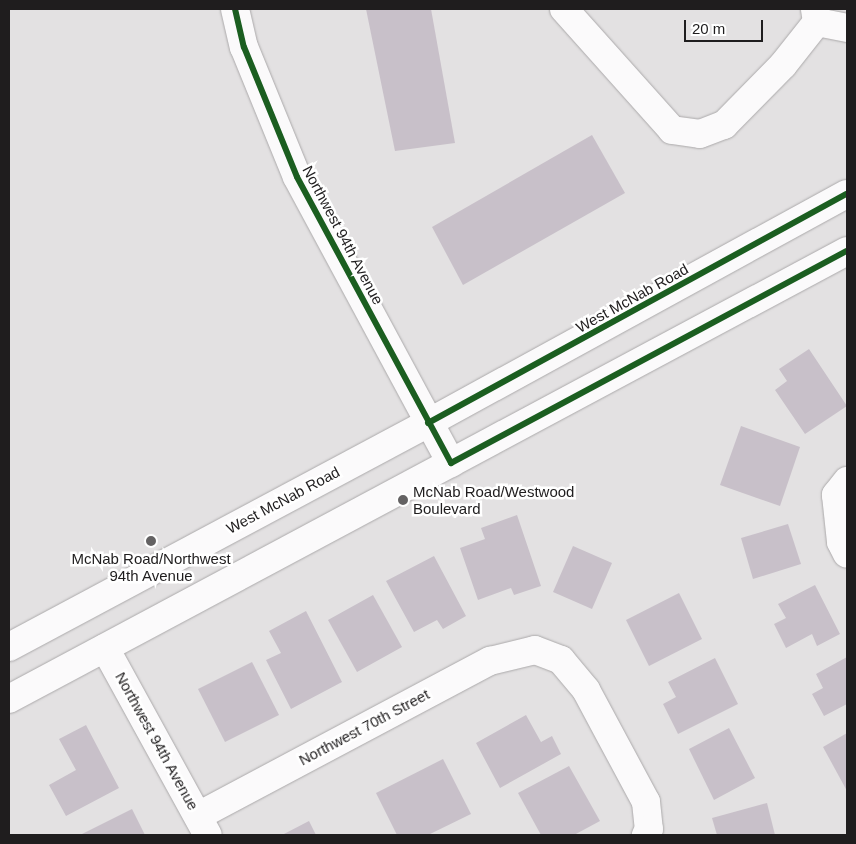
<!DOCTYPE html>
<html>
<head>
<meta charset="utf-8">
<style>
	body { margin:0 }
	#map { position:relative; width:856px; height:844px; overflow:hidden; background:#e3e1e2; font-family:Helvetica,sans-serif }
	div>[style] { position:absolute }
	.building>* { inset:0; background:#c8c0c9 }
	.roads { filter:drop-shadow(0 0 1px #aba9aa) drop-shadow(0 0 1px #aba9aa) }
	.minor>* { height:28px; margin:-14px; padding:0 14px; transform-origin:14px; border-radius:14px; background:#fbfafb }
	.tertiary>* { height:28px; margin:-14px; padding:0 14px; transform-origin:14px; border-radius:14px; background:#fbfafb }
	.secondary>* { height:28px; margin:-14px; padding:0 14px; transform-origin:14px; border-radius:14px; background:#fbfafb }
	.cycleway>* { height:6px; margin:-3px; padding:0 3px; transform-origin:3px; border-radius:3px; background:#1b5e20 }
	.dots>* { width:14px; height:14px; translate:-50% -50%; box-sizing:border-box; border:2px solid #fff; border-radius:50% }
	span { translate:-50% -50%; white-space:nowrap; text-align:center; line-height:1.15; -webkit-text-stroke:5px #fff; paint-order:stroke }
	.street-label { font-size:15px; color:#1f1d1e }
	.poi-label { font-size:15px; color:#1f1d1e }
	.left { translate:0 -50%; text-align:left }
	.frame { position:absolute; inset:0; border:10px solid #1f1d1e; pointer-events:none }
	.scale { position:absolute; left:684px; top:20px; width:79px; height:22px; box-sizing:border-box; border:2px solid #1f1d1e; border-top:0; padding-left:6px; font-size:15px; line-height:18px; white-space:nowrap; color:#1f1d1e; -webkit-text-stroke:4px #fff; paint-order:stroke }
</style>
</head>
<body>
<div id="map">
	<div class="building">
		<div style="clip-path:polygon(366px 9px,431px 9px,455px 143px,395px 151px)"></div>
		<div style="clip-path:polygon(592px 135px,625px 193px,463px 285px,432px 227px)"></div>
		<div style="clip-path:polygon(809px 349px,847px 406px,805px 434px,775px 390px,787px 381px,779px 369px)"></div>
		<div style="clip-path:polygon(741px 426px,800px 447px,780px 506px,720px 485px)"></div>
		<div style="clip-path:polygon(517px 515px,541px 586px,514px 595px,511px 588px,478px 600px,460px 548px,485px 539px,481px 528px)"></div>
		<div style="clip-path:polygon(788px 524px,801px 564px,753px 579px,741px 538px)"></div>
		<div style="clip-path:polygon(573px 546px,612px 563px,592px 609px,553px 592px)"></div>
		<div style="clip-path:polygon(434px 556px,466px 616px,443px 629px,437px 620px,414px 632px,386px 581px)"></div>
		<div style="clip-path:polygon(815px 585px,840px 634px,817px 646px,812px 634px,786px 648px,774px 624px,786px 618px,778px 604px)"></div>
		<div style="clip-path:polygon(679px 593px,702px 639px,649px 666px,626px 620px)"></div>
		<div style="clip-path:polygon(373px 595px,402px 647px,357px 672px,328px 620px)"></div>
		<div style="clip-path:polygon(306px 611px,342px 682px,291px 709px,266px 660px,281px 653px,269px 631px)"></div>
		<div style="clip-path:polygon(847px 657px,847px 704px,824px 716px,812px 694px,823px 688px,816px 674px)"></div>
		<div style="clip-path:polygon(715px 658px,738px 704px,678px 734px,663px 704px,676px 697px,668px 682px)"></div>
		<div style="clip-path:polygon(252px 662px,279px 715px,225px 742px,198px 689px)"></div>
		<div style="clip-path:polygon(526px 715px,541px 742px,552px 736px,561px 754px,500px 788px,476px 743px)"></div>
		<div style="clip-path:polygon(86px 725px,119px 788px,66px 816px,49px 785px,76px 770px,59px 739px)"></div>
		<div style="clip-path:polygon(729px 728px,755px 778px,714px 800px,689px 749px)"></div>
		<div style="clip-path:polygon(847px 733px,847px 791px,823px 747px)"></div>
		<div style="clip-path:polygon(443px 759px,471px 814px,428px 835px,397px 835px,376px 793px)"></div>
		<div style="clip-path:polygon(569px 766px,600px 821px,574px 835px,541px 835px,518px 793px)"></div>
		<div style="clip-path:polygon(767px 803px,775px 835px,717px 835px,712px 818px)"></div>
		<div style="clip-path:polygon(132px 809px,145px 835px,80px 835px)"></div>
		<div style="clip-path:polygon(309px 821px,316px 835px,282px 835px)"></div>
	</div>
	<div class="roads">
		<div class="minor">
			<div style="left:564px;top:9px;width:162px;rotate:48.2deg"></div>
			<div style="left:672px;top:130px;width:28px;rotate:8deg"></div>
			<div style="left:700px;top:134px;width:26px;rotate:-21deg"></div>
			<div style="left:724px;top:125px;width:84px;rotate:-45.5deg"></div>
			<div style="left:783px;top:65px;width:55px;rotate:-51.7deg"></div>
			<div style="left:817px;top:22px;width:13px;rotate:-99deg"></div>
			<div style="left:817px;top:22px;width:31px;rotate:11deg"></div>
			<div style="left:847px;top:481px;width:18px;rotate:128deg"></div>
			<div style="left:836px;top:495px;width:47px;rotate:83.9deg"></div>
			<div style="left:841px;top:542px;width:13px;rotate:63deg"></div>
			<div style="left:105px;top:648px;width:213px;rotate:61.2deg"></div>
			<div style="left:198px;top:816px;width:331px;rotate:-28deg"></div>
			<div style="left:490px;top:661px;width:46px;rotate:-13.7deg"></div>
			<div style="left:535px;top:650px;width:28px;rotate:21deg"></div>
			<div style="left:561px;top:660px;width:39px;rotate:50deg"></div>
			<div style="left:586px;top:690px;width:127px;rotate:61.8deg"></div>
			<div style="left:646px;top:802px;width:27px;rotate:84deg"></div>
			<div style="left:649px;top:829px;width:7px;rotate:117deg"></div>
		</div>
		<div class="tertiary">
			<div style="left:235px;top:9px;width:39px;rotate:77deg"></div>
			<div style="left:244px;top:47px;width:140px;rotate:67.8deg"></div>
			<div style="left:297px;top:177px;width:325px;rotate:61.7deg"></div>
		</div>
		<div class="secondary">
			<div style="left:9px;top:647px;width:475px;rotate:-28.1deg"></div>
			<div style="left:428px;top:423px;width:477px;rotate:-28.7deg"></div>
			<div style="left:9px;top:699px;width:950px;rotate:-28.13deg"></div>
		</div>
	</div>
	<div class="cycleway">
		<div style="left:235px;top:9px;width:39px;rotate:77deg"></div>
		<div style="left:244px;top:47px;width:140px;rotate:67.8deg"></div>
		<div style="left:297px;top:177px;width:325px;rotate:61.7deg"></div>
		<div style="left:451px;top:463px;width:449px;rotate:-28.2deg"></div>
		<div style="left:428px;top:423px;width:477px;rotate:-28.7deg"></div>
	</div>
	<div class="dots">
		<div style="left:403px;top:500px;background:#646263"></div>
		<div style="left:151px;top:541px;background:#646263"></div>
	</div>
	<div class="street-label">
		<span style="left:343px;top:235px;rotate:62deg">Northwest 94th Avenue</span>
		<span style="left:632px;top:298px;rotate:-29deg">West McNab Road</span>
		<span style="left:283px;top:500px;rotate:-28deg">West McNab Road</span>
		<span style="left:364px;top:727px;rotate:-28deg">Northwest 70th Street</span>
		<span style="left:157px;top:741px;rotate:61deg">Northwest 94th Avenue</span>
	</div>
	<div class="poi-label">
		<span class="left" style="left:413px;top:500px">McNab Road/Westwood<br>Boulevard</span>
		<span style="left:151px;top:567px">McNab Road/Northwest<br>94th Avenue</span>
	</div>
	<div class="frame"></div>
	<div class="scale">20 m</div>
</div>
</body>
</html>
